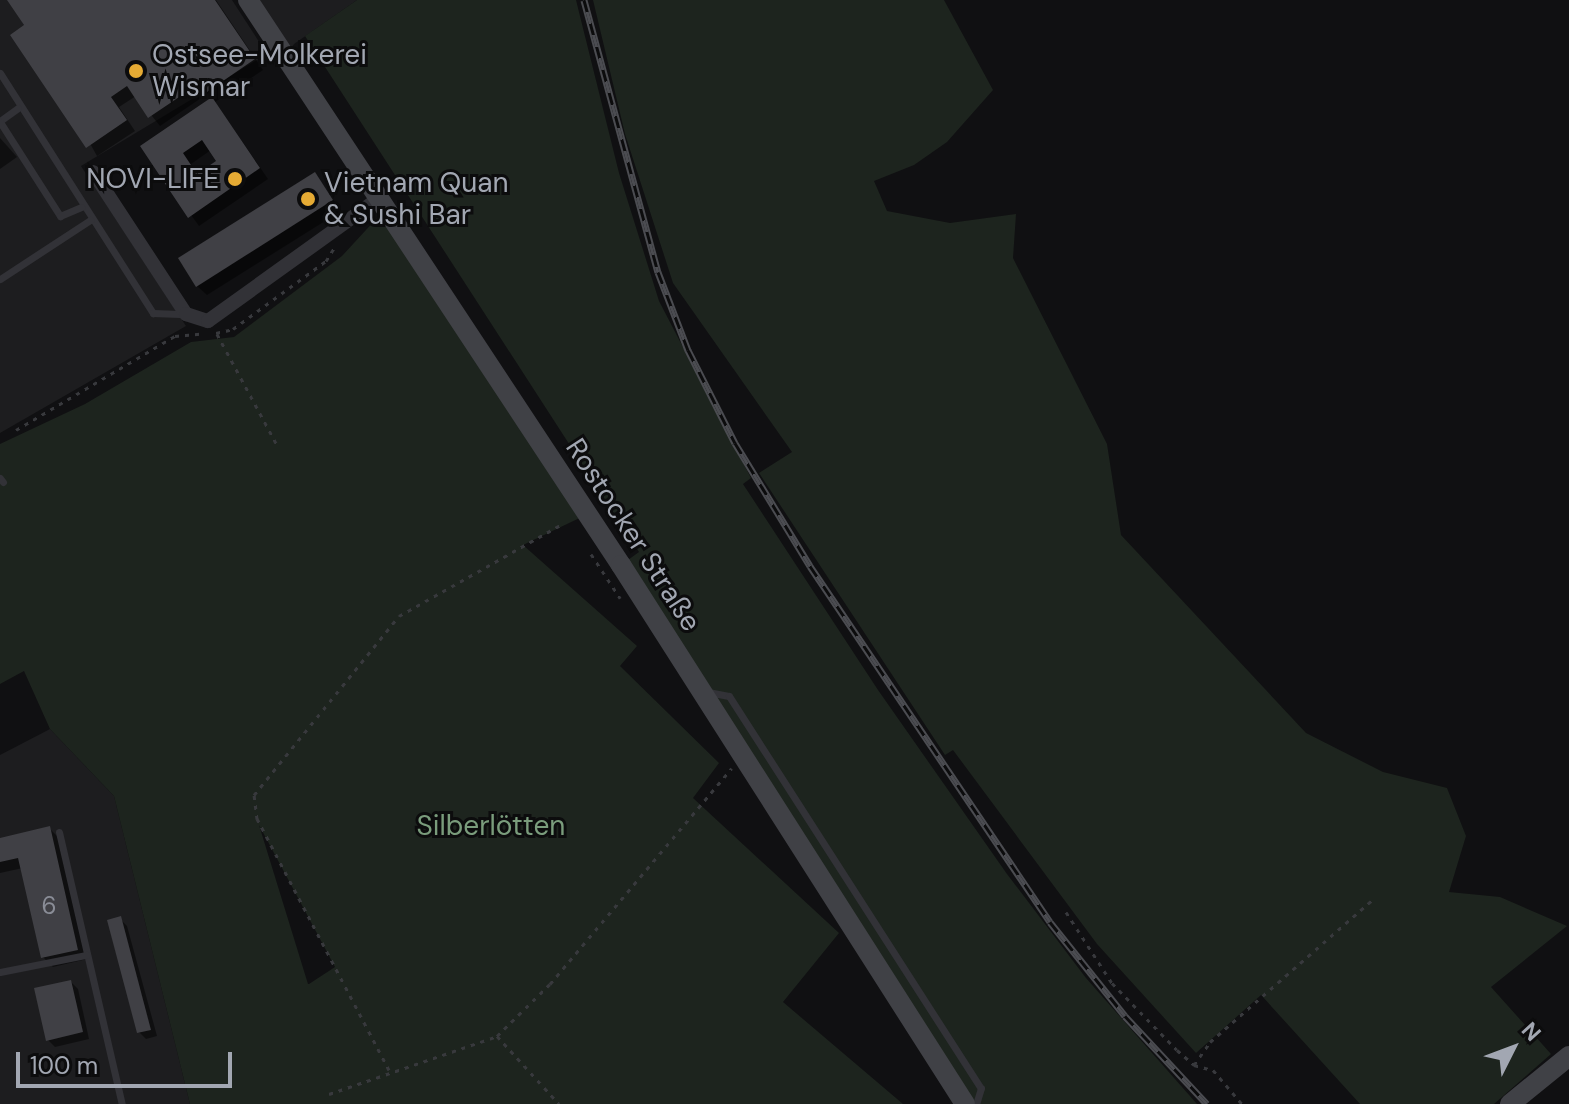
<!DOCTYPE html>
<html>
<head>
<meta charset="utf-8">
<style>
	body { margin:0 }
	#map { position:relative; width:1569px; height:1104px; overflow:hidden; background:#101012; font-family:"DM Sans",sans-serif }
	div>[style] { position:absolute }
	.built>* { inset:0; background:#1d1d1f }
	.green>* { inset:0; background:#1d241e }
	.shadow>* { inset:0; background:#0007 }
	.building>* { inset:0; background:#404045 }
	.path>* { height:3px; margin-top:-1.5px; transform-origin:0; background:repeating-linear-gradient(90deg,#38393d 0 4px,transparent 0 10px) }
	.lane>* { height:7px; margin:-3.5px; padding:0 3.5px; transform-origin:3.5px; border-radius:3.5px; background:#323237 }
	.street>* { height:14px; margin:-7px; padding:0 7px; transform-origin:7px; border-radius:7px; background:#323237 }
	.secondary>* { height:20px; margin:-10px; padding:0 10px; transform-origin:10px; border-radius:10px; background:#404146 }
	.rail>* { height:7px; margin-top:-3.5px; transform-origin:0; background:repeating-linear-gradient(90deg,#0c0c0d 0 12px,#4b4c51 0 24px); box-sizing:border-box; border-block:2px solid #4b4c51 }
	.dots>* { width:22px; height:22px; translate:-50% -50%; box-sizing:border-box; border:4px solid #0c0c0d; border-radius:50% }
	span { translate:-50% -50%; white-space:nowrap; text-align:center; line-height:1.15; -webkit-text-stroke:6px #0c0c0d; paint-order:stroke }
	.number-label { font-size:24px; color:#8a8d97 }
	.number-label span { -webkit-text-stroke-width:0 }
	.poi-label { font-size:28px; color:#a2a7b2 }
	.left { translate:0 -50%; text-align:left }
	.right { translate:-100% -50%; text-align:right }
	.street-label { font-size:28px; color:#a2a7b2 }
	.park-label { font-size:28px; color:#7a9c7c }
	.north { position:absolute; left:1473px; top:1008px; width:80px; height:80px; -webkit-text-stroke:6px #0c0c0d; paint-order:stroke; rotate:48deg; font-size:22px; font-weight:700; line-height:32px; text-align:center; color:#a2a7b2 }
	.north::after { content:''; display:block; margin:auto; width:28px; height:36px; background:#a2a7b2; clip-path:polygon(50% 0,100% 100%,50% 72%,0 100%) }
	.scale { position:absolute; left:16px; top:1052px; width:216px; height:36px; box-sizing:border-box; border:4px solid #a2a7b2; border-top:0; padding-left:10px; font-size:24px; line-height:28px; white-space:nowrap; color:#a2a7b2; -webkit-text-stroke:6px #0c0c0d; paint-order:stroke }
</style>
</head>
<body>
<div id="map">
	<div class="built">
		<div style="clip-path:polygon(0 0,232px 0,267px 54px,81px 166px,186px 326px,0 433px)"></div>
		<div style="clip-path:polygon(248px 0,357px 0,294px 44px,286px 57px)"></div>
		<div style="clip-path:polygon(50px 729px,114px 796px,190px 1104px,0 1104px,0 755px)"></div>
	</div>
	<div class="green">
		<div style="clip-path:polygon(357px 0,576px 0,619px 173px,659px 301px,751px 478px,743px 484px,878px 690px,1007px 874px,1086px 978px,1197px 1104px,961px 1104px,621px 565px,639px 552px,305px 36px)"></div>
		<div style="clip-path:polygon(593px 0,944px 0,993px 90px,947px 142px,914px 165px,874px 181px,887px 211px,950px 223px,1016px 214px,1013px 258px,1107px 444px,1121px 535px,1306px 733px,1383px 772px,1447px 788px,1466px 836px,1449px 892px,1500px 897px,1567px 926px,1491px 987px,1551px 1054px,1494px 1104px,1360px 1104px,1261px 995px,1196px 1053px,1097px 944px,953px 750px,945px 755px,759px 473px,792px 452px,673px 283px,625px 134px)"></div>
		<div style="clip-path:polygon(evenodd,390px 213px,588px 514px,523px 545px,637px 646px,620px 666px,719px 763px,693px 798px,839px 933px,783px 1002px,903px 1104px,190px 1104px,114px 796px,50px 729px,24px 671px,0 684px,0 444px,85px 404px,191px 342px,234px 337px,342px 256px,377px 218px,390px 213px,259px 825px,335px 967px,309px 984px,308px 984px,259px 825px)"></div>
	</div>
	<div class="shadow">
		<div style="clip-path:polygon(evenodd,10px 0,216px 0,263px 70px,215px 102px,268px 179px,199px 226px,142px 147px,215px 97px,210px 92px,160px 126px,136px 96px,119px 107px,135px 131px,97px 156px,10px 0,211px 150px,219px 161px,199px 175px,191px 164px,211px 150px)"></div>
		<div style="clip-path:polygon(0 138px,17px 157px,0 169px)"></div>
		<div style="clip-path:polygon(315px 174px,341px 211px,207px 295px,197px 286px)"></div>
		<div style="clip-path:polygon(49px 828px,59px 838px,87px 959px,53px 967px,43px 957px,23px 868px,0 873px,0 840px)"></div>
		<div style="clip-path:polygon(120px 919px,127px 926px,157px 1036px,146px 1039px,139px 1032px)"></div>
		<div style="clip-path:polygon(71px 982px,78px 989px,89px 1039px,55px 1047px,48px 1040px)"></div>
	</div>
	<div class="building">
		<div style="clip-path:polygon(7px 0,215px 0,255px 59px,207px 92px,200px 83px,148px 118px,127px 86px,111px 97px,127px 120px,86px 148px,10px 35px,24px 25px)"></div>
		<div style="clip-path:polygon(evenodd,212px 97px,260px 168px,188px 218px,140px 146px,212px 97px,202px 140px,216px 161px,197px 174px,183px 153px,202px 140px)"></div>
		<div style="clip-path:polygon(315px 172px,333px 200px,196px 287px,178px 258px)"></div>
		<div style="clip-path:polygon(50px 826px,78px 950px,41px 958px,18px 858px,0 862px,0 838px)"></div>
		<div style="clip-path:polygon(121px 916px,151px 1030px,137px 1033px,107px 920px)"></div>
		<div style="clip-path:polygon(71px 980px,83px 1032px,46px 1041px,34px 988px)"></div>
	</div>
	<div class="path">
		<div style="left:216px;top:333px;width:17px;rotate:-13deg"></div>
		<div style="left:233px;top:329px;width:115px;rotate:-36.2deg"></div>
		<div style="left:326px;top:261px;width:15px;rotate:-58deg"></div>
		<div style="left:217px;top:334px;width:128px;rotate:61.6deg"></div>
		<div style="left:16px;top:430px;width:185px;rotate:-30.6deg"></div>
		<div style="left:175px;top:336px;width:25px;rotate:-5deg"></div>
		<div style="left:591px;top:554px;width:53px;rotate:56.6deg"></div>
		<div style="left:1066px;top:912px;width:85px;rotate:57.1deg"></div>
		<div style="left:1112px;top:983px;width:93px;rotate:45.9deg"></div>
		<div style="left:1177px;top:1050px;width:23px;rotate:41deg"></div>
		<div style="left:1194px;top:1065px;width:20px;rotate:15deg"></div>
		<div style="left:1213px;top:1070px;width:45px;rotate:49.5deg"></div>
		<div style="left:497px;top:1036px;width:92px;rotate:47.6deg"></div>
		<div style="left:1194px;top:1065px;width:28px;rotate:-55deg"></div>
		<div style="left:1210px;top:1042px;width:215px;rotate:-41.2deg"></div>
		<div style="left:389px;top:1070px;width:284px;rotate:-117.7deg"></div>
		<div style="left:257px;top:819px;width:24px;rotate:-97deg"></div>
		<div style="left:254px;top:795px;width:230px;rotate:-51deg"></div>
		<div style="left:399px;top:616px;width:184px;rotate:-29.4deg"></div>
		<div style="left:329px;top:1094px;width:178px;rotate:-19deg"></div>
		<div style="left:497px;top:1036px;width:74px;rotate:-44.5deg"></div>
		<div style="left:550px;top:984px;width:282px;rotate:-49.9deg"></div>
	</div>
	<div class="lane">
		<div style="left:0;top:73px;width:285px;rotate:57.5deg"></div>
		<div style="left:153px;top:313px;width:33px;rotate:2deg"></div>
		<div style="left:0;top:121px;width:22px;rotate:-36deg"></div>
		<div style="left:0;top:122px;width:112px;rotate:57.4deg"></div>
		<div style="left:60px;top:216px;width:23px;rotate:-23deg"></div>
		<div style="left:0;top:279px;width:108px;rotate:-33.2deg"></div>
		<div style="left:0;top:478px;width:5px;rotate:53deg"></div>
		<div style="left:708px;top:692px;width:21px;rotate:11deg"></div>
		<div style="left:729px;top:696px;width:466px;rotate:57.3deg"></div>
		<div style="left:981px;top:1088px;width:17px;rotate:107deg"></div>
		<div style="left:59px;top:832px;width:279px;rotate:77deg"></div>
		<div style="left:0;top:972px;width:88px;rotate:-11.2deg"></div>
	</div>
	<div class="street">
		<div style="left:93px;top:172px;width:170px;rotate:56.8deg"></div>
		<div style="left:186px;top:314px;width:23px;rotate:18deg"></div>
		<div style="left:208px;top:321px;width:211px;rotate:-35.7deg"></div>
	</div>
	<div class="secondary">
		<div style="left:248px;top:0;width:677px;rotate:56.57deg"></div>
		<div style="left:621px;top:565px;width:639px;rotate:57.45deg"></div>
		<div style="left:1510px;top:1104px;width:76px;rotate:-39.1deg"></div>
	</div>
	<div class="rail">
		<div style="left:584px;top:0;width:282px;rotate:74.8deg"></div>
		<div style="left:658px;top:272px;width:84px;rotate:69deg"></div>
		<div style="left:688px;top:350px;width:104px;rotate:63.2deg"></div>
		<div style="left:735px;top:443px;width:144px;rotate:58.6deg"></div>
		<div style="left:810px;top:566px;width:429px;rotate:56deg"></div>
		<div style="left:1050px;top:922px;width:120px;rotate:51.4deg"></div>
		<div style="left:1125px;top:1016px;width:120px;rotate:47deg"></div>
	</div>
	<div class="dots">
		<div style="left:136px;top:71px;background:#e6ab34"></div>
		<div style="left:235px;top:179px;background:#e6ab34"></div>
		<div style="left:308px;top:199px;background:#e6ab34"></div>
	</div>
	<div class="number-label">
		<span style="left:49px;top:906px">6</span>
	</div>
	<div class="poi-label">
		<span class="left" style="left:152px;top:71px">Ostsee-Molkerei<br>Wismar</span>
		<span class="right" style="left:219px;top:179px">NOVI-LIFE</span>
		<span class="left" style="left:324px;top:199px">Vietnam Quan<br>&amp; Sushi Bar</span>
	</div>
	<div class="street-label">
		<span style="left:633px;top:535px;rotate:57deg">Rostocker Straße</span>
	</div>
	<div class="park-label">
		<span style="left:491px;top:826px">Silberlötten</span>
	</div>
	<div class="north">N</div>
	<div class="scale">100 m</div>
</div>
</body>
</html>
